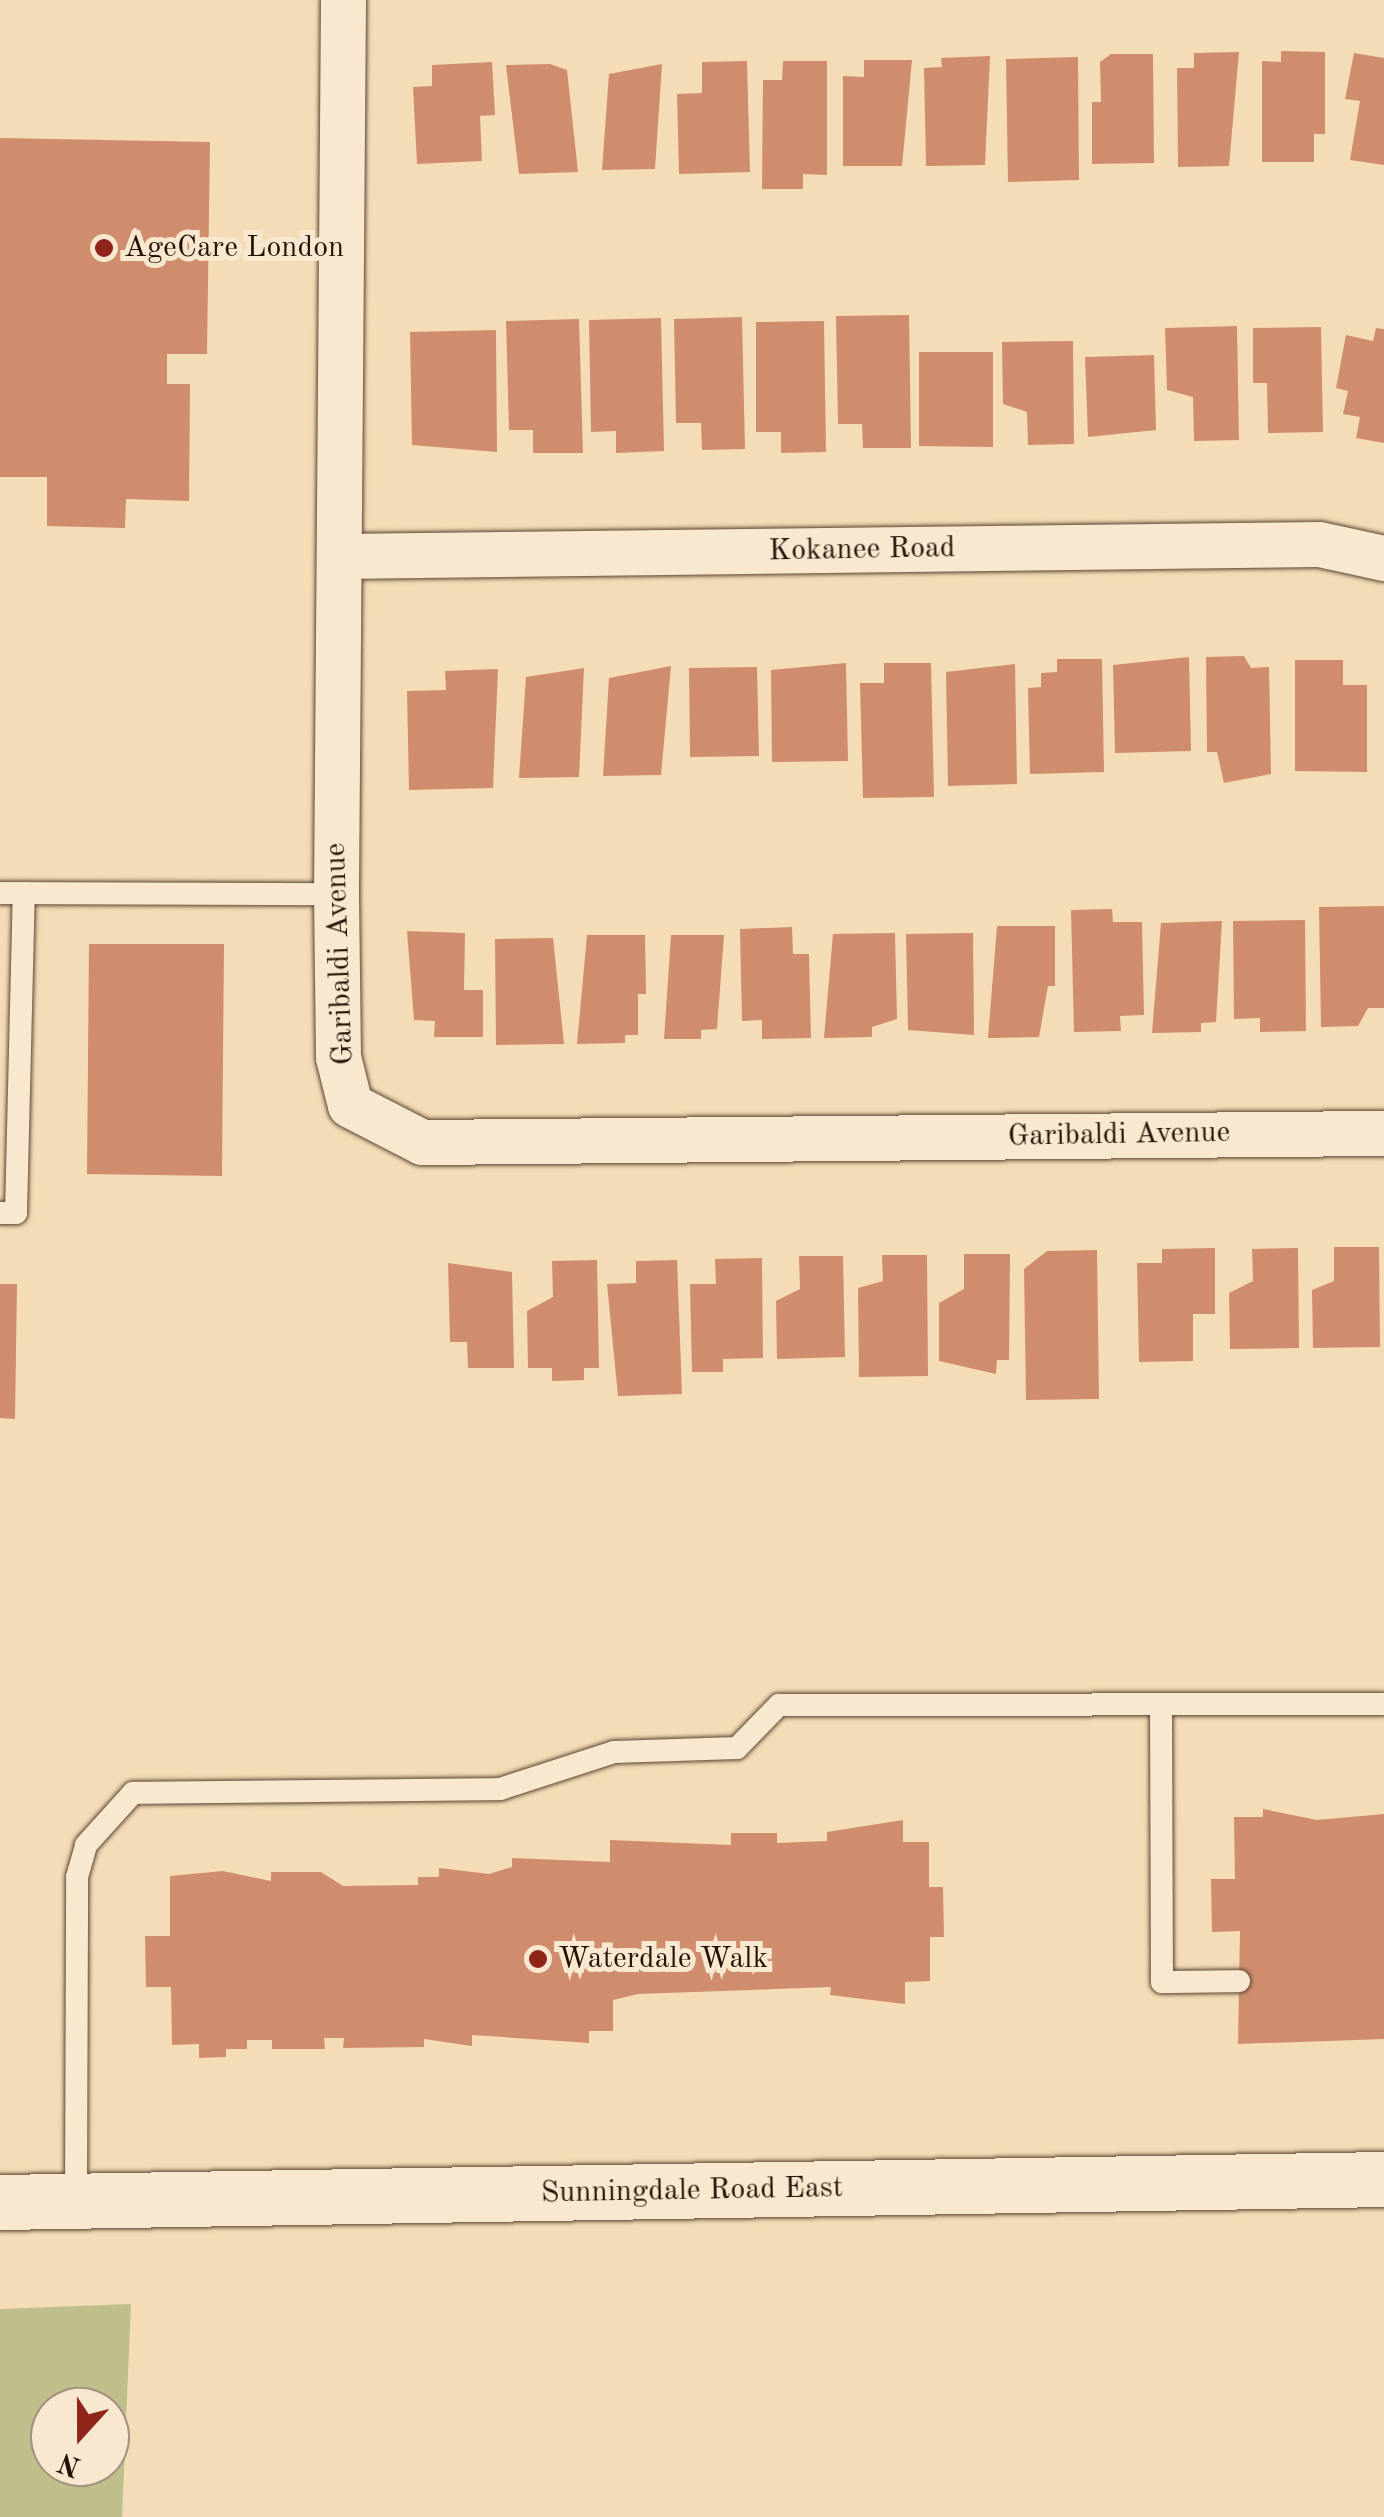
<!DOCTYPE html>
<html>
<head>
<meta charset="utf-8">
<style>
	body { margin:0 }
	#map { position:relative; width:1384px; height:2517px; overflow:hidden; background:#f4dcb6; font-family:"Old Standard TT",serif }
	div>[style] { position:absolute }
	.green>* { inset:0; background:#bfbf8b }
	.building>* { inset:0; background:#cf8d6d }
	.roads { filter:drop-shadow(0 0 2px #5a4432) drop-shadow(0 0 2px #5a4432) }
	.service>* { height:22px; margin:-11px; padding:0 11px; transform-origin:11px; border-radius:11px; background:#f8e8d0 }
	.minor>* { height:45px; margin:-22.5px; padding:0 22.5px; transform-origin:22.5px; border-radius:22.5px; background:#f8e8d0 }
	.secondary>* { height:55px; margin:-27.5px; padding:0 27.5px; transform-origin:27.5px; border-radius:27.5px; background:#f8e8d0 }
	.dots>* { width:28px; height:28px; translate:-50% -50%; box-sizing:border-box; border:5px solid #f8e8d0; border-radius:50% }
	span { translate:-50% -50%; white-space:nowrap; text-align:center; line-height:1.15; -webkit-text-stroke:10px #f8e8d0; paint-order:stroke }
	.poi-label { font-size:30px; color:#261106 }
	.left { translate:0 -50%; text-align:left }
	.street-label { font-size:30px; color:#261106 }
	.north { position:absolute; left:30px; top:2387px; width:100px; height:100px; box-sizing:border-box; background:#f8e8d0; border:2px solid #a4927f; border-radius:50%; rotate:201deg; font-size:28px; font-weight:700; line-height:40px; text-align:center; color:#261106 }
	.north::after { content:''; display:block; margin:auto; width:35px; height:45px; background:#8f2418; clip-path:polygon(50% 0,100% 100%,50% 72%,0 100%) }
</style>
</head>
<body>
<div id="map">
	<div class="green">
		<div style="clip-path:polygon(evenodd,131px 2304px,122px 2517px,0 2517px,0 2309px,131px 2304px,50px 2407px,110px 2407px,110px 2467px,50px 2467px,50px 2407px)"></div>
	</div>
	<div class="building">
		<div style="clip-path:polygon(1281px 51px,1325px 52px,1325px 134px,1314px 134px,1314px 162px,1262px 162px,1262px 61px,1281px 62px)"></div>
		<div style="clip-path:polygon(1239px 52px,1229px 166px,1178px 167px,1177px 68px,1194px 68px,1194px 53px)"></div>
		<div style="clip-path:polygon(1354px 53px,1384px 58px,1384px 165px,1350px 160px,1360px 101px,1345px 99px)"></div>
		<div style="clip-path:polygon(1111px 54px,1153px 54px,1154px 163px,1092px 164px,1092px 102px,1101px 102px,1100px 62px)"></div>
		<div style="clip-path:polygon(990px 56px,985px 165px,926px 166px,924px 68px,942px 67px,941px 58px)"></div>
		<div style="clip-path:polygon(1078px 57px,1079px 180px,1008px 182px,1006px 59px)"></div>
		<div style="clip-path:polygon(864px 60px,912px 60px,902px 166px,843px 166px,843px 76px,864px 77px)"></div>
		<div style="clip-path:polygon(747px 61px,750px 172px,679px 174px,677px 94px,702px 93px,702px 62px)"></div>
		<div style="clip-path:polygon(783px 61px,827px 61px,827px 175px,803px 174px,803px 189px,762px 189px,763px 80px,782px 80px)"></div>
		<div style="clip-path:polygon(492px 62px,495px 115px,480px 116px,482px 161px,417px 164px,413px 87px,432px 86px,432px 65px)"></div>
		<div style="clip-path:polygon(550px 64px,567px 70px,578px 172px,519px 174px,506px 65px)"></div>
		<div style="clip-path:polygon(662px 64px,655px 169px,602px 170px,609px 74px)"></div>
		<div style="clip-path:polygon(0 138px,210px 142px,207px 354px,167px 354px,167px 384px,190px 384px,189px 501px,126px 499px,125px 528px,47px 526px,47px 477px,0 477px)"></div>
		<div style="clip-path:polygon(909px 315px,911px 448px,863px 448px,862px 424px,838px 424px,836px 316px)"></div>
		<div style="clip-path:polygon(742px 317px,745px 449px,702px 450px,701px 423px,676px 423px,674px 319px)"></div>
		<div style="clip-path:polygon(661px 318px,664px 451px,616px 453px,616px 431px,591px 432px,589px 320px)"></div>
		<div style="clip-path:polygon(579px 319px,583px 453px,533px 453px,533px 430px,509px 430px,506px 321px)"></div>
		<div style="clip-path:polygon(824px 321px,826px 452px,781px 453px,781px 432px,756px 432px,756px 322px)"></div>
		<div style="clip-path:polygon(1237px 326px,1239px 440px,1194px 441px,1193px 397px,1167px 390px,1165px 328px)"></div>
		<div style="clip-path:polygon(1321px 327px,1323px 432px,1268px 433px,1267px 383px,1253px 383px,1253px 328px)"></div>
		<div style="clip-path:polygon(1376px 328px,1384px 329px,1384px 443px,1356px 438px,1360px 417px,1343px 414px,1348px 391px,1336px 388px,1346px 335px,1373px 341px)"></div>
		<div style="clip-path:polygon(496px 330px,497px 452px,412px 445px,410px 332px)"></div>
		<div style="clip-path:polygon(1073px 341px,1074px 444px,1028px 445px,1027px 412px,1003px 404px,1002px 342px)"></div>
		<div style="clip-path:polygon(919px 352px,993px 352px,993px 447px,919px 446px)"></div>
		<div style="clip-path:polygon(1154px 355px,1156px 430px,1088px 437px,1085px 357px)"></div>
		<div style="clip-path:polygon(1244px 656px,1251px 668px,1269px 667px,1271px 774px,1224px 783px,1217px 752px,1207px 752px,1206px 657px)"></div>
		<div style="clip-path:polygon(1189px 657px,1191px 751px,1115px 753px,1113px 665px)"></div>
		<div style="clip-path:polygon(1057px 659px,1102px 659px,1104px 772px,1030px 774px,1028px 688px,1041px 687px,1041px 673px,1057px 672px)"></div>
		<div style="clip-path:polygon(1295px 660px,1343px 660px,1343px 685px,1367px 685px,1367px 772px,1295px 771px)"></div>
		<div style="clip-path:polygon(846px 663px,848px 761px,772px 762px,771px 670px)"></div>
		<div style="clip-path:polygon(884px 663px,931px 663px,934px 797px,863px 798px,860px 683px,884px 683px)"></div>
		<div style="clip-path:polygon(1015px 664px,1017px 784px,948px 786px,946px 672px)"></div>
		<div style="clip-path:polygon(671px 666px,661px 775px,603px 776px,609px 678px)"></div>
		<div style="clip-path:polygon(757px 667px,759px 756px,690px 757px,689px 668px)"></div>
		<div style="clip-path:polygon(584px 668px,579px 777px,519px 778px,526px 677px)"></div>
		<div style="clip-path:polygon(498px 669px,493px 788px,409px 790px,407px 691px,446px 690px,445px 671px)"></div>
		<div style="clip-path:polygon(1384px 906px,1384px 1008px,1368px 1008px,1358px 1026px,1321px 1027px,1319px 907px)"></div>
		<div style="clip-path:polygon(1112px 909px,1113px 922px,1142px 922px,1144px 1015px,1120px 1016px,1121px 1031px,1074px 1032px,1071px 910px)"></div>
		<div style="clip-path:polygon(1305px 920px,1306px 1031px,1260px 1032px,1260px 1018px,1234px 1019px,1233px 921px)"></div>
		<div style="clip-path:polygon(1222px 921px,1216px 1022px,1201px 1023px,1201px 1032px,1152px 1033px,1161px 923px)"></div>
		<div style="clip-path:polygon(997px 926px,1055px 926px,1055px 986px,1048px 986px,1039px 1037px,988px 1038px)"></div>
		<div style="clip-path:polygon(792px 927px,793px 954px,809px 954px,811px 1038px,762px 1039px,762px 1020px,742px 1021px,740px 929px)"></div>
		<div style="clip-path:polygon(407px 931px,465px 933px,464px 990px,483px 990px,483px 1037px,434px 1037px,435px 1021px,414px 1020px)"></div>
		<div style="clip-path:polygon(895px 933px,897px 1019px,872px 1027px,872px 1037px,824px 1038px,833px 934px)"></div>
		<div style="clip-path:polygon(973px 933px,974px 1035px,908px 1030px,906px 934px)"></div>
		<div style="clip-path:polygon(587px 935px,645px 935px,646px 994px,638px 994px,638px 1035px,625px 1035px,625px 1043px,577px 1044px)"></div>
		<div style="clip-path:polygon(671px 935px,724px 935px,717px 1029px,701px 1030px,701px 1039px,664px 1039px)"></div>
		<div style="clip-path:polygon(553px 938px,564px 1044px,496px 1045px,495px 939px)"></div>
		<div style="clip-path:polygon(89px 944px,224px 944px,222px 1176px,87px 1174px)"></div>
		<div style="clip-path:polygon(1334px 1247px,1379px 1247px,1380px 1347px,1313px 1348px,1312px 1290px,1334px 1281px)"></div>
		<div style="clip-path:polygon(1215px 1248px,1215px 1314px,1193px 1314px,1193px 1361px,1139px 1362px,1137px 1263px,1162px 1263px,1162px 1249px)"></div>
		<div style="clip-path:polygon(1298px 1248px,1299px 1348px,1230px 1349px,1229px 1293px,1253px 1281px,1252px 1249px)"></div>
		<div style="clip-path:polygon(1097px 1250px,1099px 1399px,1026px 1400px,1024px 1269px,1047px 1251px)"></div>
		<div style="clip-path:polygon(964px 1254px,1010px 1254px,1009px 1360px,997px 1360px,996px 1374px,939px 1361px,939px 1303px,964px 1289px)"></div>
		<div style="clip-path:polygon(882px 1255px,927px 1255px,928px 1376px,859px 1377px,858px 1288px,883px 1281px)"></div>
		<div style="clip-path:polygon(799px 1256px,843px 1256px,845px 1357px,777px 1359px,776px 1301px,800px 1289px)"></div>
		<div style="clip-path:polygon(762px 1258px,763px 1358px,723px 1359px,723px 1372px,692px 1372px,690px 1284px,716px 1284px,715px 1259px)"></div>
		<div style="clip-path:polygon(597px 1260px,599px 1368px,584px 1368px,584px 1380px,552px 1381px,552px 1368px,528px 1368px,527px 1311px,553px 1297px,552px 1261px)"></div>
		<div style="clip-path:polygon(677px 1260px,682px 1394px,618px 1396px,607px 1284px,636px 1283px,636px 1261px)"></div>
		<div style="clip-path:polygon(448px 1263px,512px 1272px,514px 1368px,468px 1368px,467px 1342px,450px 1342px)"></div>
		<div style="clip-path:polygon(0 1284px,17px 1284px,15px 1419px,0 1418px)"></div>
		<div style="clip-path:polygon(1263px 1809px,1317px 1820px,1384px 1814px,1384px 2039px,1238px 2044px,1240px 1931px,1212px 1932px,1211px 1879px,1235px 1879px,1234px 1817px,1263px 1817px)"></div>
		<div style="clip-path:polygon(903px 1820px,903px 1842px,929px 1842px,929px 1887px,943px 1887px,944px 1937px,930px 1937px,930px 1981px,905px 1982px,905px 2004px,830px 1995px,831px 1987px,638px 1994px,613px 2000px,613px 2031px,589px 2031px,589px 2043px,472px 2035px,472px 2046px,424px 2039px,424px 2047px,343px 2048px,344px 2038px,324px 2038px,325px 2049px,272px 2049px,272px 2040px,247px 2040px,247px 2049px,226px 2049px,226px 2057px,199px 2058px,199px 2044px,172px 2045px,171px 1987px,146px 1987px,145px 1936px,170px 1936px,170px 1876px,223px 1871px,271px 1881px,271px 1872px,321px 1872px,343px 1886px,418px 1885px,418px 1877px,439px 1877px,439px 1868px,489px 1874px,512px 1867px,512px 1858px,610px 1862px,610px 1840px,731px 1845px,731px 1833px,777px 1833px,777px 1843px,827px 1841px,827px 1832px)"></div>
	</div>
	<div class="roads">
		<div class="service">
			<div style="left:0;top:893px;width:336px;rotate:0.2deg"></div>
			<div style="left:0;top:1213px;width:16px"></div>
			<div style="left:16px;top:1213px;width:320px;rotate:-88.6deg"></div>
			<div style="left:1161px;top:1704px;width:278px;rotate:89.8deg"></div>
			<div style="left:1162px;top:1982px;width:77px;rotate:-0.7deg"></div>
			<div style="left:76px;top:2201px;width:324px;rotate:-89.8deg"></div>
			<div style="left:77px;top:1877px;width:33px;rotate:-74deg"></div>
			<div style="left:86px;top:1845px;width:70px;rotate:-47.9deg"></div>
			<div style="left:133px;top:1793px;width:367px;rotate:-0.6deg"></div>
			<div style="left:500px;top:1789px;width:120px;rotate:-18deg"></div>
			<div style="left:614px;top:1752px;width:123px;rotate:-1.9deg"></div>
			<div style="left:737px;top:1748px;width:60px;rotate:-45.7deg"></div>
			<div style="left:779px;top:1705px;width:605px;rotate:-0.09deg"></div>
		</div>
		<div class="minor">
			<div style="left:343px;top:0;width:894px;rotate:90.45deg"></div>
			<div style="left:336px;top:894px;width:163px;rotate:89.3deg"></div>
			<div style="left:338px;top:1057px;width:49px;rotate:76deg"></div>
			<div style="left:350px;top:1105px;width:81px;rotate:27.2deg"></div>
			<div style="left:422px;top:1142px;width:962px;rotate:-0.54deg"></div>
			<div style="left:339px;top:556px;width:980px;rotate:-0.7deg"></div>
			<div style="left:1319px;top:544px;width:66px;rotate:12.2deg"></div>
		</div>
		<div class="secondary">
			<div style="left:0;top:2202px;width:1384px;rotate:-0.95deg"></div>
		</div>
	</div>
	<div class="dots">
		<div style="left:104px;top:248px;background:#8f2418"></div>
		<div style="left:538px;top:1959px;background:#8f2418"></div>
	</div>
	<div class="poi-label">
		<span class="left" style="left:124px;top:248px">AgeCare London</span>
		<span class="left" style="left:558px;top:1959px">Waterdale Walk</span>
	</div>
	<div class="street-label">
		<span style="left:862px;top:550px;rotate:-1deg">Kokanee Road</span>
		<span style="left:340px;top:954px;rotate:-92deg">Garibaldi Avenue</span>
		<span style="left:1119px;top:1135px;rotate:-1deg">Garibaldi Avenue</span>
		<span style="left:692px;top:2191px;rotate:-1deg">Sunningdale Road East</span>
	</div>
	<div class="north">N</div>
</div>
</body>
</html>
